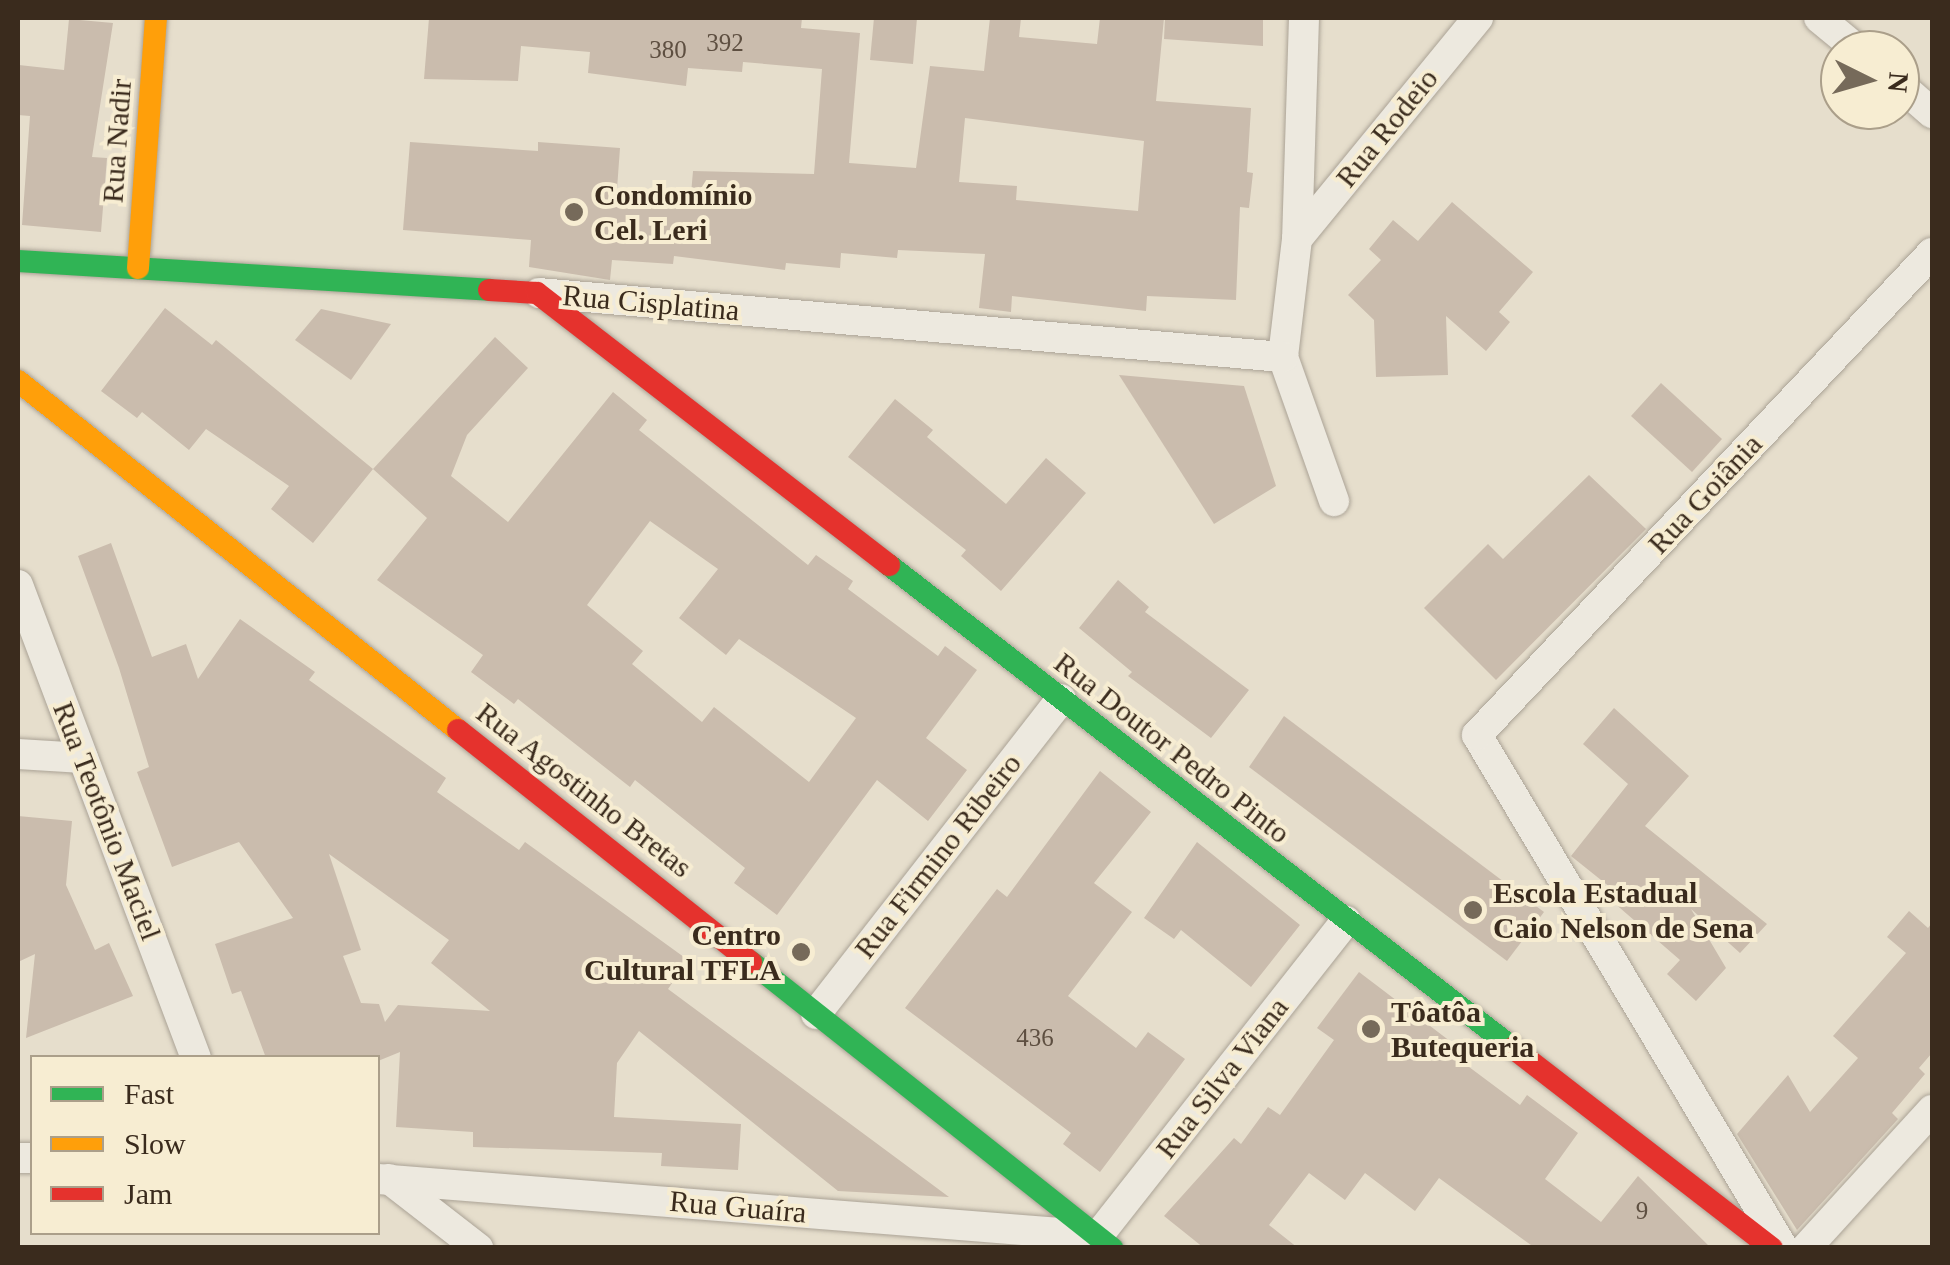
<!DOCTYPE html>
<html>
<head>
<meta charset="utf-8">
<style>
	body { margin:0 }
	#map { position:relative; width:1950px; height:1265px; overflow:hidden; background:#e6decc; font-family:"Times New Roman",serif }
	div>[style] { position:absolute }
	.building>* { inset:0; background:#cabcad }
	.roads { filter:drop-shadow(0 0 2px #aba396) drop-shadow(0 0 2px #aba396) }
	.street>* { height:30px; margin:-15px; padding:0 15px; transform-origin:15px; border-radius:15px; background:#ede9df }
	.fast>* { height:22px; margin:-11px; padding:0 11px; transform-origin:11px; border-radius:11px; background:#30b455 }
	.slow>* { height:22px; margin:-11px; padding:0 11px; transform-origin:11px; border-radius:11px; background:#ff9f0a }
	.jam>* { height:22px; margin:-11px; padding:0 11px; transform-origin:11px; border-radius:11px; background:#e5322d }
	.dots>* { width:28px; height:28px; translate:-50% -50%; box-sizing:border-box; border:5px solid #f7edd2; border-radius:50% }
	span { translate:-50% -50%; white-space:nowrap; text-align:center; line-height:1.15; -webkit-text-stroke:8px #f7edd2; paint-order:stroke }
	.number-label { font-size:25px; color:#5e4f41 }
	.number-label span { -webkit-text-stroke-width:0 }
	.street-label { font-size:30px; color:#3a2b1d }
	.poi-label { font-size:30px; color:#3a2b1d; font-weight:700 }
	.left { translate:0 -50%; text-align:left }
	.right { translate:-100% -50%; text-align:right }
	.frame { position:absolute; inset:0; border:20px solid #3a2b1d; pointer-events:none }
	.legend { position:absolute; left:30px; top:1055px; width:350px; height:180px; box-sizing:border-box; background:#f7edd2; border:2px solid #ab9f8a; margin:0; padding:12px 18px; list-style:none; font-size:30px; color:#3a2b1d }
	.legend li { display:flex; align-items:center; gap:20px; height:50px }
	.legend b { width:50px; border:2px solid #ab9f8a }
	.north { position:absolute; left:1820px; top:30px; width:100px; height:100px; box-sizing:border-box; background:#f7edd2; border:2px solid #ab9f8a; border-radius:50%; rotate:95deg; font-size:28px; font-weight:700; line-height:40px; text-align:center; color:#3a2b1d }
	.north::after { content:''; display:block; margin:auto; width:35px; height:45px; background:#766a5a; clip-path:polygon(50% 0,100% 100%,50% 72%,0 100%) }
</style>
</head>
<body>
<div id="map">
	<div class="building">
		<div style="clip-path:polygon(evenodd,429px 18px,802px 18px,801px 28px,860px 33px,849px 163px,916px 168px,930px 66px,984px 71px,990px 18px,1021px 18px,1019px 37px,1097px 44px,1100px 18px,1164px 18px,1156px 101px,1251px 108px,1247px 172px,1253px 173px,1249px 208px,1240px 207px,1236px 300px,1147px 296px,1146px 311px,1012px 296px,1011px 312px,979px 308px,985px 254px,898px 250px,897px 258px,841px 253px,840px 268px,786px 263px,785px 270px,674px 256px,673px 264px,612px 260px,610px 280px,529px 267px,531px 240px,403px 230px,410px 142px,538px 151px,538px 142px,620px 148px,617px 189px,691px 194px,693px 171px,814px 174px,822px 69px,743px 62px,742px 72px,688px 68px,686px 86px,588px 73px,590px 52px,521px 46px,518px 81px,424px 79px,429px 18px,965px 118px,1144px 141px,1138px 211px,1016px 200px,1017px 186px,959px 182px,965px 118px)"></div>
		<div style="clip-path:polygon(874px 18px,917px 18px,913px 64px,870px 60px)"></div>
		<div style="clip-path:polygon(1165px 18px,1263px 18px,1263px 46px,1164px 39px)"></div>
		<div style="clip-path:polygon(69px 19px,113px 23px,92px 157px,107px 158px,101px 232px,22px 225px,30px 116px,18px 115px,19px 65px,64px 70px)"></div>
		<div style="clip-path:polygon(1452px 202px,1533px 272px,1499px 312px,1510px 322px,1486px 351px,1446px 316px,1448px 375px,1376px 377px,1374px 320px,1348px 295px,1381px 260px,1369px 249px,1393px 220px,1418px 241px)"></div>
		<div style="clip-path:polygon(165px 308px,212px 345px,216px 340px,373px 469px,313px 543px,271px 509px,289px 486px,206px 429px,189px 450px,142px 412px,137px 418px,101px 391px)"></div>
		<div style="clip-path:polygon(321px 309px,391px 324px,351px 380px,295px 340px)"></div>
		<div style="clip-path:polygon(evenodd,495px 337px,528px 368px,467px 435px,451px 476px,508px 522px,613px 392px,647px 420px,639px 430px,808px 565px,816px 555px,853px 581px,848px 589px,938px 656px,945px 646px,977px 670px,926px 738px,967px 770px,928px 821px,877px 780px,777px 915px,734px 883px,745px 868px,635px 780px,630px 787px,518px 699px,514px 704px,471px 672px,483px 655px,377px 580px,427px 518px,373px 469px,495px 337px,650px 521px,718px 569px,679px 618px,726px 655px,739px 639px,856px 718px,809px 782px,714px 707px,702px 722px,632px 664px,643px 651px,587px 605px,650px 521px)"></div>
		<div style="clip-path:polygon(1119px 375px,1244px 386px,1276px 486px,1214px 524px)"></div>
		<div style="clip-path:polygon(1661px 383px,1722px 439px,1692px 472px,1631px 416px)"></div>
		<div style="clip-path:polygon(895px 399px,933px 430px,927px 437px,1006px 504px,1046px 458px,1086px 493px,1001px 591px,961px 556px,966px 550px,848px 457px)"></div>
		<div style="clip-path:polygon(1589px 475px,1646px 529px,1496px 680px,1424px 608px,1488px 544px,1503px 559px)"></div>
		<div style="clip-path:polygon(evenodd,111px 543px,152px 657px,186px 644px,198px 679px,240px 619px,315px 672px,309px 680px,446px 778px,437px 792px,519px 850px,525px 842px,688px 960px,668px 989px,949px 1197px,838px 1191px,639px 1031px,617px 1063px,614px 1117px,741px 1124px,738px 1170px,661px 1166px,662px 1153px,473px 1147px,473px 1132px,396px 1127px,400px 1052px,378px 1061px,266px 1058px,241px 991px,232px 994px,215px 944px,293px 918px,239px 842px,172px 867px,137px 772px,149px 767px,119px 668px,78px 556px,111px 543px,329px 854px,449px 940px,431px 963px,490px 1011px,398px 1005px,385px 1022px,379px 1004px,361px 1003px,343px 956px,361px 950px,329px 854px)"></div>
		<div style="clip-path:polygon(1118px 580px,1149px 607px,1145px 612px,1249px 690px,1211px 738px,1128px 676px,1132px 672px,1079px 628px)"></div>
		<div style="clip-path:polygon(1614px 708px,1689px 776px,1645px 826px,1767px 924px,1740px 953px,1691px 909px,1726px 968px,1696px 1001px,1667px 974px,1680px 960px,1605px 895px,1611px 888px,1571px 856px,1628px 784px,1583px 744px)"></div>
		<div style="clip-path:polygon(1284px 716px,1544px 912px,1507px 961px,1249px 767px)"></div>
		<div style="clip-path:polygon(1100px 771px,1151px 812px,1094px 883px,1132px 912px,1068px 996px,1136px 1048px,1148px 1032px,1185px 1059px,1100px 1172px,1063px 1144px,1071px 1133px,905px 1008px,997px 889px,1007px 897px)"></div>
		<div style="clip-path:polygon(18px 816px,72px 821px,66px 885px,95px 950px,109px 943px,133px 996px,26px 1038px,35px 954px,18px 962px)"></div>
		<div style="clip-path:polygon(1197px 842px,1300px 925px,1251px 987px,1181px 930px,1174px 939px,1144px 918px)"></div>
		<div style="clip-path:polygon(1909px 911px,1928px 928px,1932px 923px,1932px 1053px,1919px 1068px,1925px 1074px,1892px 1113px,1898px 1119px,1797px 1230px,1737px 1134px,1788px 1075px,1810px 1112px,1858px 1058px,1833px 1036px,1906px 953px,1887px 937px)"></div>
		<div style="clip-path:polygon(1359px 972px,1463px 1051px,1457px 1058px,1520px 1105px,1527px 1095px,1578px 1133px,1545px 1179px,1601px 1222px,1638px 1176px,1711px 1248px,1535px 1248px,1439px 1178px,1415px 1211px,1365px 1173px,1345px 1200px,1309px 1173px,1269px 1225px,1298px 1248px,1204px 1248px,1164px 1216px,1234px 1138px,1241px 1144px,1268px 1107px,1280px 1115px,1334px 1040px,1317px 1028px)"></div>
	</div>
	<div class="roads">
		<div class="street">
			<div style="left:1304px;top:18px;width:221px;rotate:91.8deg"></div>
			<div style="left:1297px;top:239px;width:119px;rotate:96.8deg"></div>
			<div style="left:1283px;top:357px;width:153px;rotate:70.5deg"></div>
			<div style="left:1819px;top:18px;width:50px;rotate:39.4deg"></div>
			<div style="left:1900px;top:85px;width:43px;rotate:41.2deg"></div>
			<div style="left:1297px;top:239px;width:286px;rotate:-50.7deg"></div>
			<div style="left:539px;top:293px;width:747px;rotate:4.92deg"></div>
			<div style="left:18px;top:585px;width:505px;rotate:69.38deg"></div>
			<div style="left:18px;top:754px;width:65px;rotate:3.5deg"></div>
			<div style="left:816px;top:1014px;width:399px;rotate:-52.1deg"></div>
			<div style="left:18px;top:1158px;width:14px"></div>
			<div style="left:378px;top:1179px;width:722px;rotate:4.53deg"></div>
			<div style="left:1098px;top:1236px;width:401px;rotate:-51.8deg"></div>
			<div style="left:389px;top:1179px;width:113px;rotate:37.8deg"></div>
			<div style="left:1783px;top:1248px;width:597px;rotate:-120.82deg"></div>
			<div style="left:1477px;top:735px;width:663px;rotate:-46.65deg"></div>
			<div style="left:1806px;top:1248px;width:187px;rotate:-47.6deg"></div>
		</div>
		<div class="fast">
			<div style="left:18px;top:261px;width:472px;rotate:3.5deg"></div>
			<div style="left:889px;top:565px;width:789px;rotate:37.74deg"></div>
			<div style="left:751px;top:962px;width:461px;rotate:38.4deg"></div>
		</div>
		<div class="slow">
			<div style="left:138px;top:268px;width:251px;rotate:-85.9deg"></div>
			<div style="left:18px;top:381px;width:562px;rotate:38.42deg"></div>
		</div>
		<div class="jam">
			<div style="left:489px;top:290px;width:48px;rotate:3.6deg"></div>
			<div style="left:537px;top:293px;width:445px;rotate:37.7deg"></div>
			<div style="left:458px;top:730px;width:374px;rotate:38.4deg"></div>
			<div style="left:1513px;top:1048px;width:327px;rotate:37.7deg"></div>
		</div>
	</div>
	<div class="dots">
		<div style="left:574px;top:212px;background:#766a5a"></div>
		<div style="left:1473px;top:910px;background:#766a5a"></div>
		<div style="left:801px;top:952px;background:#766a5a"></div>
		<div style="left:1371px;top:1029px;background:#766a5a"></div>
	</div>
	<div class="number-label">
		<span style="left:725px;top:43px">392</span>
		<span style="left:668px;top:50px">380</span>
		<span style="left:1035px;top:1038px">436</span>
		<span style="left:1642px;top:1211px">9</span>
	</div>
	<div class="street-label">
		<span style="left:1387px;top:128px;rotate:-51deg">Rua Rodeio</span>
		<span style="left:117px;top:141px;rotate:-86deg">Rua Nadir</span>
		<span style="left:651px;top:303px;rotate:5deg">Rua Cisplatina</span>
		<span style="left:1705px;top:494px;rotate:-47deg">Rua Goiânia</span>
		<span style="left:1172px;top:748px;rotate:38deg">Rua Doutor Pedro Pinto</span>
		<span style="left:584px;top:790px;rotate:38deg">Rua Agostinho Bretas</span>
		<span style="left:107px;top:821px;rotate:69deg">Rua Teotônio Maciel</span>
		<span style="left:938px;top:856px;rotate:-52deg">Rua Firmino Ribeiro</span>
		<span style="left:1222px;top:1078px;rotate:-52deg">Rua Silva Viana</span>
		<span style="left:738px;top:1207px;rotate:5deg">Rua Guaíra</span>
	</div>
	<div class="poi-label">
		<span class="left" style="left:594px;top:212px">Condomínio<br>Cel. Leri</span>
		<span class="left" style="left:1493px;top:910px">Escola Estadual<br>Caio Nelson de Sena</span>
		<span class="right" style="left:781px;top:952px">Centro<br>Cultural TFLA</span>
		<span class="left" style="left:1391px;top:1029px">Tôatôa<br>Butequeria</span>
	</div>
	<div class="frame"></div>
	<ul class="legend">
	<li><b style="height:12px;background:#30b455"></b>Fast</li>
	<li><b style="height:12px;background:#ff9f0a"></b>Slow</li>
	<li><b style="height:12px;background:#e5322d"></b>Jam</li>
	</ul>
	<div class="north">N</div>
</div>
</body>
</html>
